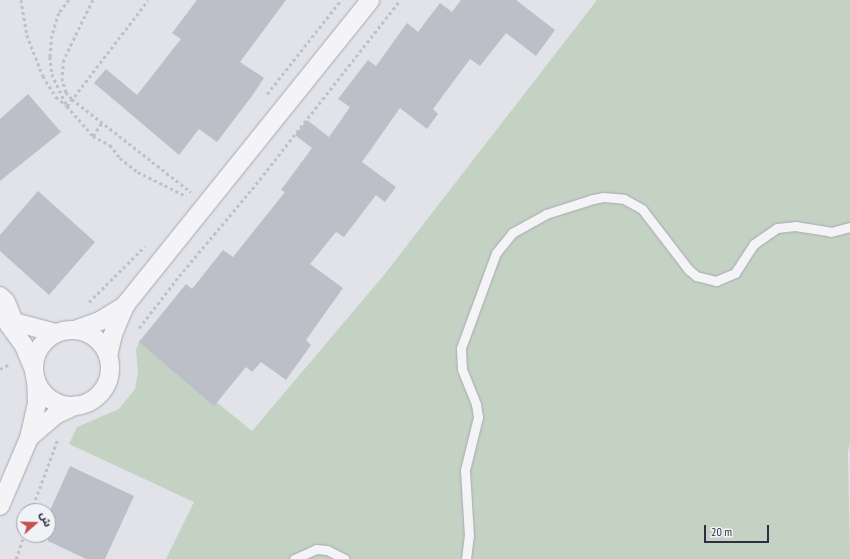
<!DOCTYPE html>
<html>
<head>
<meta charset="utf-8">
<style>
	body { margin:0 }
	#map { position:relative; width:850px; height:559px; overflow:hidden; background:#e1e3e9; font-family:"PT Sans Narrow","Noto Sans Arabic",sans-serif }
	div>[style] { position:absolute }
	.green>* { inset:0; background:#c4d2c3 }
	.building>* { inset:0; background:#bcbec8 }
	.path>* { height:2.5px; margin-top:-1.25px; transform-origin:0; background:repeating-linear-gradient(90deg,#c0c1c7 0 3px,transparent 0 6px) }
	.roads { filter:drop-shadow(0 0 1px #a7a9b3) drop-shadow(0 0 1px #a7a9b3) }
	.lane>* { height:9px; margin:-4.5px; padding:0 4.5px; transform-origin:4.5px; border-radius:4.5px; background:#f4f4f7 }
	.street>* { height:18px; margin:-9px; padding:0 9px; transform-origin:9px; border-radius:9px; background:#f4f4f7 }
	.street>.ring { margin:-9px; padding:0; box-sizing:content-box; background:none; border:18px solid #f4f4f7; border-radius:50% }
	span { translate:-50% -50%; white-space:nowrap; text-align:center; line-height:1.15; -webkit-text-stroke:4px #f1f2f6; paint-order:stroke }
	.north { position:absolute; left:16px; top:503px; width:40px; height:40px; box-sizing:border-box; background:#f1f2f6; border:1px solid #a2a4ad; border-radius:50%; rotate:70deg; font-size:11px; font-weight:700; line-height:16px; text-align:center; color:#2b2f3f }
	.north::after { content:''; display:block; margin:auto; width:14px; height:18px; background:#c5514f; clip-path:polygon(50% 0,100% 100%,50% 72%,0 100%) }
	.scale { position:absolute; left:704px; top:525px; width:65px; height:18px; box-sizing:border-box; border:2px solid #2b2f3f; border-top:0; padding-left:5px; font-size:12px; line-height:14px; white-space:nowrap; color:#2b2f3f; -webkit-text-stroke:3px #f1f2f6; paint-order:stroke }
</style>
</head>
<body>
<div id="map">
	<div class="green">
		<div style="clip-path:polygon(597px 0,850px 0,850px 441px,848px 453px,850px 559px,166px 559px,194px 502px,69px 444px,77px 427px,119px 409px,135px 389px,138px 373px,136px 350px,140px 339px,252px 431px,384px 275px)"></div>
	</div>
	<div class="building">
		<div style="clip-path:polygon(197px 0,286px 0,240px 62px,264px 78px,252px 96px,217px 142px,199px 129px,179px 155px,94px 83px,106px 69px,137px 95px,181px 39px,172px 33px)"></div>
		<div style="clip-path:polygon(461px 0,516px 0,555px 30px,536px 56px,506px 33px,480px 66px,470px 59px,433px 109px,438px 114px,427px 129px,400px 108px,362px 162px,396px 187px,385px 202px,376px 195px,344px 237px,336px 232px,310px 264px,343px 288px,306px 340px,311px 345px,286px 380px,261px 362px,252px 372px,246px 367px,214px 406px,139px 342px,186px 284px,192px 289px,223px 250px,233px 257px,285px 192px,281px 190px,312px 148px,295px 135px,307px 120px,329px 137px,350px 107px,338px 99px,368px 60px,376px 66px,407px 23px,418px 32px,440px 3px,452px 12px)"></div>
		<div style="clip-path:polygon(28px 94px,61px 132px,0 181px,0 119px)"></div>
		<div style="clip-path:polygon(38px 191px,95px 242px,49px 295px,0 251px,0 235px)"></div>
		<div style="clip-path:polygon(70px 466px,134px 496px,105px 559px,86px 559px,48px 541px,48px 515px)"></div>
	</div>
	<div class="path">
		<div style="left:21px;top:0;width:36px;rotate:80deg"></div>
		<div style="left:27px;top:35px;width:44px;rotate:68.7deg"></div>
		<div style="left:43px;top:76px;width:25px;rotate:58deg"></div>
		<div style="left:56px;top:97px;width:14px;rotate:39deg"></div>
		<div style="left:67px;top:106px;width:133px;rotate:-52.6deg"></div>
		<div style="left:69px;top:0;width:16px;rotate:128deg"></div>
		<div style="left:59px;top:13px;width:24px;rotate:107deg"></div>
		<div style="left:52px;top:36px;width:21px;rotate:95deg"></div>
		<div style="left:50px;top:57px;width:17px;rotate:83deg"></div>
		<div style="left:52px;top:74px;width:35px;rotate:65deg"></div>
		<div style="left:67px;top:106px;width:40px;rotate:49deg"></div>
		<div style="left:93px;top:136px;width:19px;rotate:28deg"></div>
		<div style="left:110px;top:145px;width:16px;rotate:52deg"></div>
		<div style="left:120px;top:158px;width:23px;rotate:38deg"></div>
		<div style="left:138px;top:172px;width:54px;rotate:26.6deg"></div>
		<div style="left:93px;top:0;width:67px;rotate:115.8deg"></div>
		<div style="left:64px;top:60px;width:18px;rotate:96deg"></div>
		<div style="left:62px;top:78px;width:15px;rotate:74deg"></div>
		<div style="left:66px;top:92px;width:9px;rotate:49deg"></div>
		<div style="left:72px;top:99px;width:151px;rotate:38deg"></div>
		<div style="left:267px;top:94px;width:120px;rotate:-51.8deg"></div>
		<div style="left:93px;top:136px;width:17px;rotate:-57deg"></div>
		<div style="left:89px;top:302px;width:79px;rotate:-45deg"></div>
		<div style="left:139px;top:328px;width:66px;rotate:-52.4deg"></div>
		<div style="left:179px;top:276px;width:114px;rotate:-50deg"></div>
		<div style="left:252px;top:189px;width:240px;rotate:-51.9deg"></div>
		<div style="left:0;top:369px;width:11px;rotate:-27deg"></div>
		<div style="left:31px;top:511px;width:75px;rotate:-69.6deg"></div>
		<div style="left:16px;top:559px;width:25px;rotate:-72deg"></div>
	</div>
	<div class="roads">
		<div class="lane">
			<div style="left:294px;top:559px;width:24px;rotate:-24deg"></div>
			<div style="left:316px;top:549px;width:11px;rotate:5deg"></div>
			<div style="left:327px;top:550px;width:20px;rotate:27deg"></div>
			<div style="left:466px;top:559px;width:23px;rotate:-83deg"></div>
			<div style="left:469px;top:536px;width:66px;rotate:-93.5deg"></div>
			<div style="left:465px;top:470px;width:55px;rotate:-76.2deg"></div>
			<div style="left:478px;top:417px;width:13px;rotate:-99deg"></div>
			<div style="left:476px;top:404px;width:38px;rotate:-112deg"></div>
			<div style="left:462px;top:369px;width:21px;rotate:-93deg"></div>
			<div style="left:461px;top:348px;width:101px;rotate:-69.8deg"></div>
			<div style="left:496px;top:253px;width:26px;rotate:-51deg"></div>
			<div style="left:512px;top:233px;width:39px;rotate:-29deg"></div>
			<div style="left:546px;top:214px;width:49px;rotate:-17.7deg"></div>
			<div style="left:593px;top:199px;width:10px;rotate:-11deg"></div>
			<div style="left:603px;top:197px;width:21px;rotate:5deg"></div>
			<div style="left:624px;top:199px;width:21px;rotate:29deg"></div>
			<div style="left:642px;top:209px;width:76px;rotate:52.5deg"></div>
			<div style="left:688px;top:269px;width:11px;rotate:41deg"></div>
			<div style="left:696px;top:276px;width:21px;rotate:14deg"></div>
			<div style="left:716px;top:281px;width:21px;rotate:-23deg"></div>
			<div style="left:735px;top:273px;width:35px;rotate:-57deg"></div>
			<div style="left:754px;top:244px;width:28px;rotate:-35deg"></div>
			<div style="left:777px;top:228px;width:18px;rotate:-6deg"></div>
			<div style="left:795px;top:226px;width:36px;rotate:9deg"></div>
			<div style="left:831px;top:232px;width:20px;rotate:-15deg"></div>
		</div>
		<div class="street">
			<div style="left:0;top:296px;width:8px;rotate:45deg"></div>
			<div style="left:6px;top:302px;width:22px;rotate:68deg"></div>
			<div style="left:14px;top:322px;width:43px;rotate:14.7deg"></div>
			<div style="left:8px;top:317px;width:8px;rotate:83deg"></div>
			<div style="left:9px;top:325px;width:26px;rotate:54deg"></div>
			<div style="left:24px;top:346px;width:25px;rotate:67deg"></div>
			<div style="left:75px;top:330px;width:27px;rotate:-20deg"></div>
			<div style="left:100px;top:321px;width:31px;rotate:-32deg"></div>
			<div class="ring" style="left:34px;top:330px;width:58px;height:58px"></div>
			<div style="left:108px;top:356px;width:23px;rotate:-77deg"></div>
			<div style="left:113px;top:334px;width:33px;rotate:-67deg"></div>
			<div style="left:126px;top:304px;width:390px;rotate:-51.2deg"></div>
			<div style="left:30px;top:437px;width:33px;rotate:-41deg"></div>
			<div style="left:55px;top:415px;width:23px;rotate:-25deg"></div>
			<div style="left:0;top:506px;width:74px;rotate:-66.9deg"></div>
			<div style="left:29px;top:438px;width:35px;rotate:-77deg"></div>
			<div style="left:37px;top:404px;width:24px;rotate:-92deg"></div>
		</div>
	</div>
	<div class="north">ش</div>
	<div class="scale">20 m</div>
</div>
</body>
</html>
